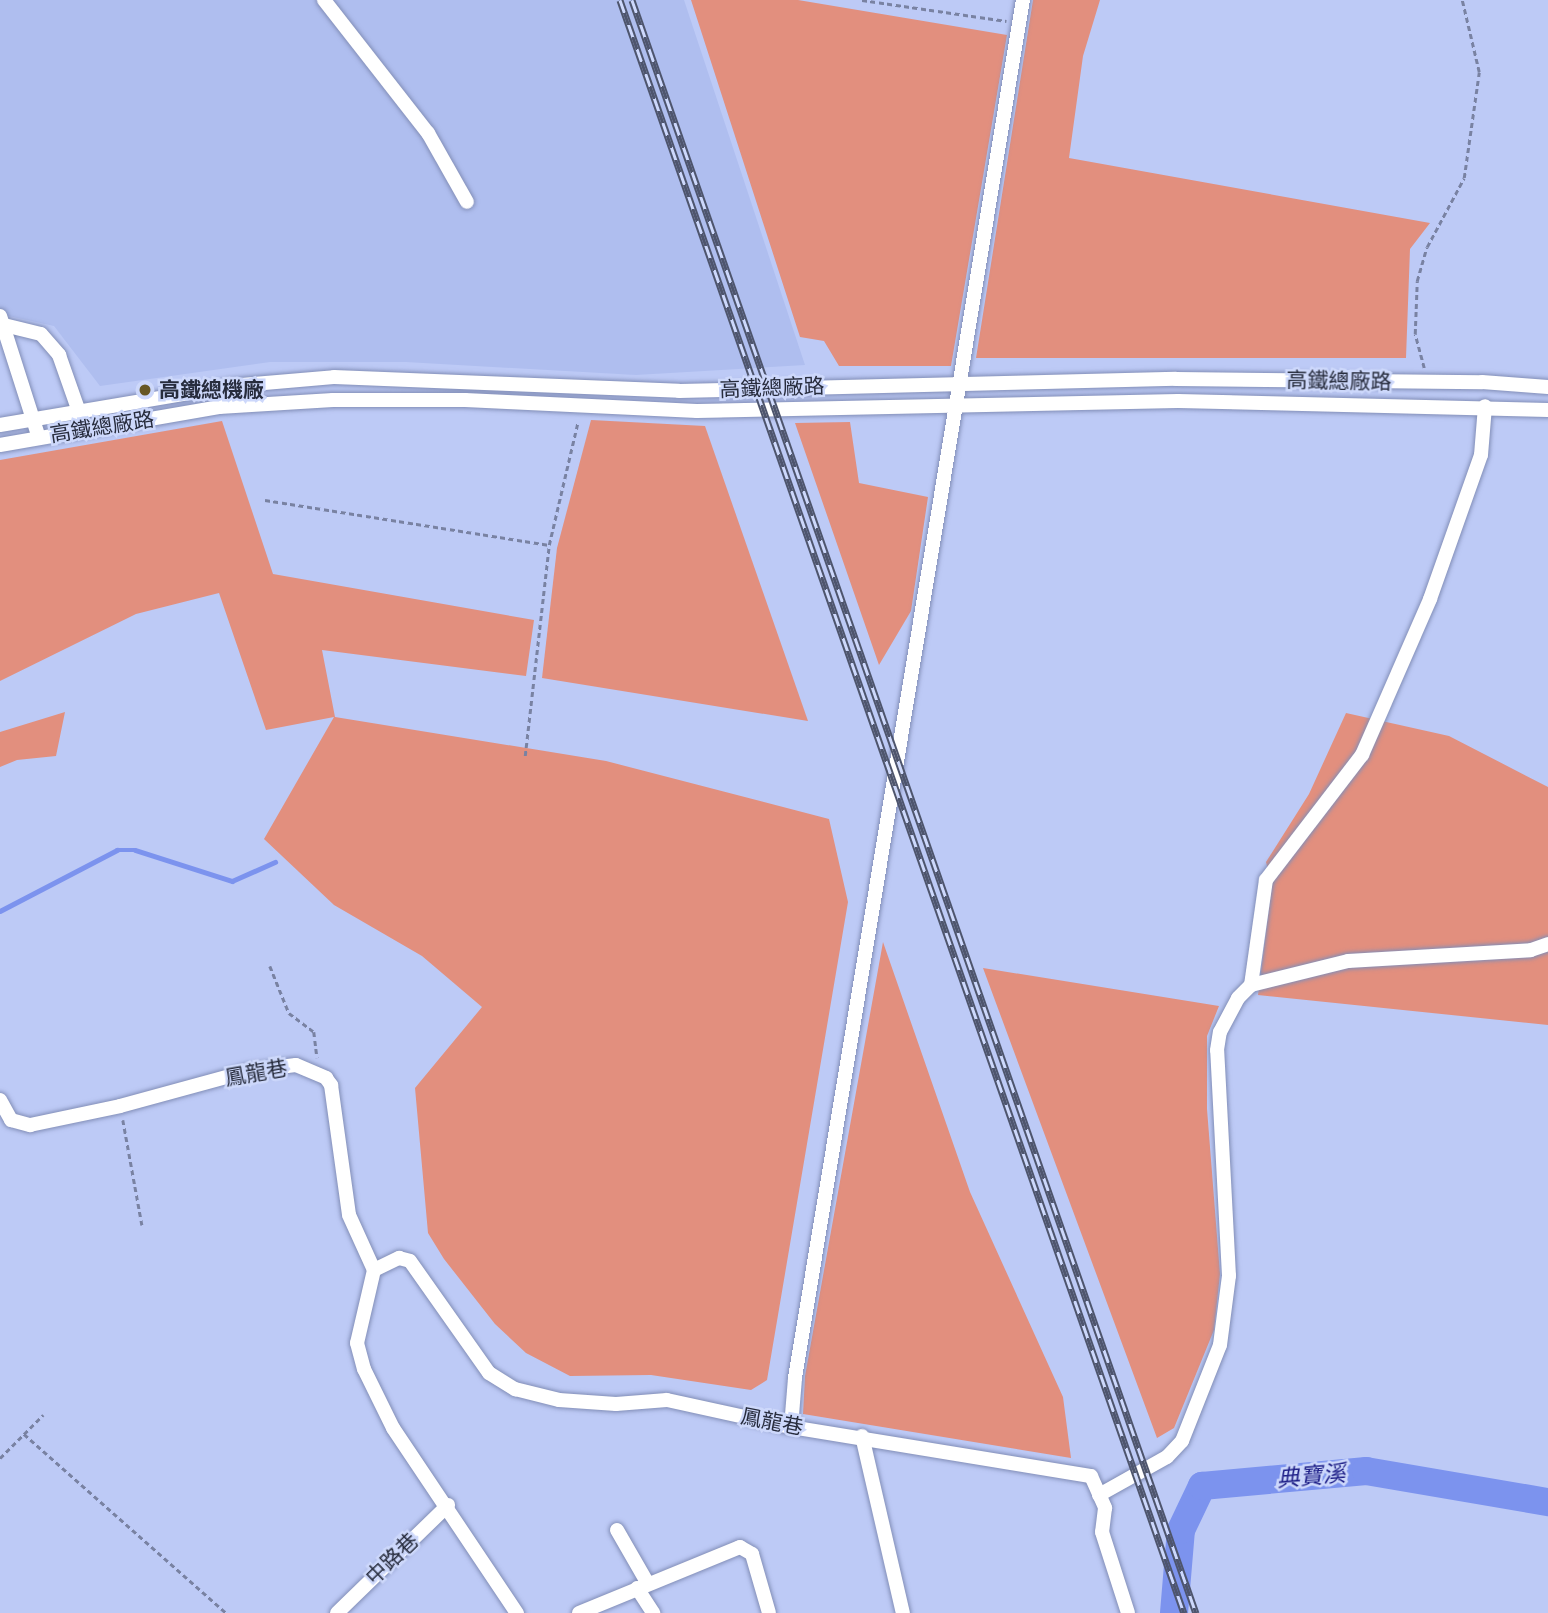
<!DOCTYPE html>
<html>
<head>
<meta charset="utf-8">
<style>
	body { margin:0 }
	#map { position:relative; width:1548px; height:1613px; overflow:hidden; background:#bdcaf6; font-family:Bitter,"Noto Sans TC",serif }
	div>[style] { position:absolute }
	.built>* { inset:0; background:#afbeef }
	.green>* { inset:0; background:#e28f7e }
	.stream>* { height:4.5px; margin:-2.25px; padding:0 2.25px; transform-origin:2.25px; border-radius:2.25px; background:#7c93ee }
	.river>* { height:28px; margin:-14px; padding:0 14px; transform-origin:14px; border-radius:14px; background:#7c93ee }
	.path>* { height:2.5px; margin-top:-1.25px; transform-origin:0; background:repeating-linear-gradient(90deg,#7982a2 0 5px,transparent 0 8.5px) }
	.roads { filter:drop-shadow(0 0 2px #828eb7) drop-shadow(0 0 2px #828eb7) }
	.minor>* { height:14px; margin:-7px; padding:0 7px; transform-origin:7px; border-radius:7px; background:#fff }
	.rail>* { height:7px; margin-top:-3.5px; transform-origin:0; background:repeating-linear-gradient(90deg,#cdd8fb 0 13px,#4e556d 0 26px); box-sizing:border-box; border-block:2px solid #4e556d }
	.dots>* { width:19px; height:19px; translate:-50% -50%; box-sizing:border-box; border:4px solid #cdd8fb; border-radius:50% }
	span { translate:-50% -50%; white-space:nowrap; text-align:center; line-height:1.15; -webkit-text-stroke:5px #cdd8fb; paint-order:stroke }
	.street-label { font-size:21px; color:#272c3d }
	.poi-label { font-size:21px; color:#272c3d; font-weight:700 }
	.left { translate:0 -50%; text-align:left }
	.water-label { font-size:23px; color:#1d1e87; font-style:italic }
</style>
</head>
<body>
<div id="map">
	<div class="built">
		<div style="clip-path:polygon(0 0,684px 0,805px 365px,636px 375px,406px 362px,270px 362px,100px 386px,54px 326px,0 314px)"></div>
	</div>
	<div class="green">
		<div style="clip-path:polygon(691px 0,798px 0,1007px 35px,951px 366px,839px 366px,824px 341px,800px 337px)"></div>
		<div style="clip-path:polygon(1033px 0,1100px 0,1083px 56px,1069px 158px,1430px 223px,1410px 249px,1406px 358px,976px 358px)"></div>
		<div style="clip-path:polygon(591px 420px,705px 426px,808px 721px,542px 678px,557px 548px)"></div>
		<div style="clip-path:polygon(222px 421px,273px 574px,534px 620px,526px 676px,322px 650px,335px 717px,606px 761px,829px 819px,848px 902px,767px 1380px,751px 1390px,651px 1375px,570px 1376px,526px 1353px,495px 1324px,444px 1259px,428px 1233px,415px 1088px,482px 1007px,422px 956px,334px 905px,264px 839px,334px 717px,266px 730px,219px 593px,136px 614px,0 681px,0 460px)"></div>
		<div style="clip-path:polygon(850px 422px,859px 483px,928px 497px,911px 611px,879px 665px,795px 423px)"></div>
		<div style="clip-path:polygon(65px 712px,56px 756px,17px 760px,0 767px,0 732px)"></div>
		<div style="clip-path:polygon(1346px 713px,1449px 736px,1548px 787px,1548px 1025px,1258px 995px,1272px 885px,1266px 862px,1309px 794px)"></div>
		<div style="clip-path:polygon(883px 942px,970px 1192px,1063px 1397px,1071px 1458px,803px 1414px,805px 1376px)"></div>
		<div style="clip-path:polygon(983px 968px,1219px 1006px,1207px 1036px,1207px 1109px,1220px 1274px,1214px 1330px,1174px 1428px,1157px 1438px)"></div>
	</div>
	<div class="stream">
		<div style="left:0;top:911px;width:132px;rotate:-27.5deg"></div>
		<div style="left:117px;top:850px;width:18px"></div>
		<div style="left:135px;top:850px;width:102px;rotate:17.7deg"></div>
		<div style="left:232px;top:881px;width:47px;rotate:-23.8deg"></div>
	</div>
	<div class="river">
		<div style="left:1174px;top:1613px;width:83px;rotate:-85.2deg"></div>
		<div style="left:1181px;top:1530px;width:49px;rotate:-64.5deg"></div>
		<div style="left:1202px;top:1486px;width:165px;rotate:-5.2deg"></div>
		<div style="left:1366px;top:1471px;width:185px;rotate:9.7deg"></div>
	</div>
	<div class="path">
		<div style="left:862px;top:0;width:146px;rotate:8.3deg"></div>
		<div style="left:1424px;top:368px;width:35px;rotate:-105deg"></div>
		<div style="left:1415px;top:334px;width:53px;rotate:-87.8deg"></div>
		<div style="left:1417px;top:281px;width:35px;rotate:-74deg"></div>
		<div style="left:1427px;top:247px;width:78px;rotate:-61.8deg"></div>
		<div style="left:1464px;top:178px;width:107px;rotate:-81.9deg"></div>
		<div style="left:1479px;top:72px;width:74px;rotate:-103.3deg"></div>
		<div style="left:265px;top:500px;width:288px;rotate:9deg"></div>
		<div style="left:525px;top:756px;width:212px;rotate:-83.5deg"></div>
		<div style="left:549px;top:545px;width:127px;rotate:-76.8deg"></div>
		<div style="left:270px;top:966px;width:51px;rotate:68deg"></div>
		<div style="left:289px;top:1013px;width:31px;rotate:37deg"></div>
		<div style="left:314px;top:1032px;width:26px;rotate:83deg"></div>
		<div style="left:123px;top:1120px;width:107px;rotate:79.7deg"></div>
		<div style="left:24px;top:1434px;width:270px;rotate:41.5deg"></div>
		<div style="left:0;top:1458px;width:61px;rotate:-45deg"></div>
	</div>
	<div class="roads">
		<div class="minor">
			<div style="left:324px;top:0;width:169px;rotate:52deg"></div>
			<div style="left:428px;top:133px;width:79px;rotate:60.5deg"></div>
			<div style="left:0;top:316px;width:128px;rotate:72.3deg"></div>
			<div style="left:0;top:324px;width:42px;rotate:13.7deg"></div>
			<div style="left:41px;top:334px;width:28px;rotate:49deg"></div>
			<div style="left:59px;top:355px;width:57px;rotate:70.6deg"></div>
			<div style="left:0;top:425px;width:233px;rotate:-9.6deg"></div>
			<div style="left:230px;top:386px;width:104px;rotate:-4.9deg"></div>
			<div style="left:334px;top:377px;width:345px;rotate:2.3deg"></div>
			<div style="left:679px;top:391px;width:497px;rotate:-1.4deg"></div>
			<div style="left:1176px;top:379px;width:306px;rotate:0.6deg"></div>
			<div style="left:1482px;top:382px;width:66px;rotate:4.3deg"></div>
			<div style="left:0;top:445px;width:222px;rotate:-9.8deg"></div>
			<div style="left:219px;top:407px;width:114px;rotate:-3.5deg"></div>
			<div style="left:333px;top:400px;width:132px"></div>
			<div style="left:465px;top:400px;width:232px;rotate:2.7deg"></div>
			<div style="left:697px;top:411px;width:481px;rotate:-1.2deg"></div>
			<div style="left:1178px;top:401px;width:370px;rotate:1.4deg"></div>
			<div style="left:1251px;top:985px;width:106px;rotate:-81.9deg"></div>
			<div style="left:1266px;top:880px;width:158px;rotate:-52.5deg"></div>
			<div style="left:1362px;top:755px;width:170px;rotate:-66.4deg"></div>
			<div style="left:1430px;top:599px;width:153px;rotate:-70.5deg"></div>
			<div style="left:1481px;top:455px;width:49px;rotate:-85.3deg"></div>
			<div style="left:0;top:1100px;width:23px;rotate:61deg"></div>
			<div style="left:11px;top:1120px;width:20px;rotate:15deg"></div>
			<div style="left:30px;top:1125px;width:92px;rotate:-11.9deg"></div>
			<div style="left:120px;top:1106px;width:133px;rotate:-15.3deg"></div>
			<div style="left:248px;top:1071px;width:48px;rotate:-7.1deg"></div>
			<div style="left:296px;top:1065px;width:33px;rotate:23deg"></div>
			<div style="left:326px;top:1078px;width:9px;rotate:54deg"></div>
			<div style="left:331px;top:1085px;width:131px;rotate:82.1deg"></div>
			<div style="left:349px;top:1215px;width:60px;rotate:65.6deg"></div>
			<div style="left:374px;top:1270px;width:75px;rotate:103.1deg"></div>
			<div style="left:357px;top:1343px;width:27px;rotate:75deg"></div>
			<div style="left:364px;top:1369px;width:66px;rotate:63.8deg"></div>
			<div style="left:393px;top:1428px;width:223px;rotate:56.2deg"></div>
			<div style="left:374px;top:1270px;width:28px;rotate:-26deg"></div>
			<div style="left:399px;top:1258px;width:11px;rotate:15deg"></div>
			<div style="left:410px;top:1261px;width:137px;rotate:54.8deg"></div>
			<div style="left:489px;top:1373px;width:31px;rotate:32deg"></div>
			<div style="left:515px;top:1389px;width:45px;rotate:14deg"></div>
			<div style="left:559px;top:1400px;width:57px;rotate:4deg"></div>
			<div style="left:616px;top:1404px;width:51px;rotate:-4.5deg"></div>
			<div style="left:667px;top:1400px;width:127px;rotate:12.3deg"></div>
			<div style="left:791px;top:1427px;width:304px;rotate:9.3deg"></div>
			<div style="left:1091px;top:1476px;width:35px;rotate:66deg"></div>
			<div style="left:1105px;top:1508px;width:24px;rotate:97deg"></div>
			<div style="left:1102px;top:1532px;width:85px;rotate:72.2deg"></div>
			<div style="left:791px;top:1427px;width:49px;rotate:-85.3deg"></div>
			<div style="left:795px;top:1378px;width:1397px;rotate:-80.61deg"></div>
			<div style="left:862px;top:1436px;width:182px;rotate:77deg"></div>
			<div style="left:1099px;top:1495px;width:78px;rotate:-29.2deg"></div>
			<div style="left:1167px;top:1457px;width:22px;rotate:-47deg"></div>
			<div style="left:1182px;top:1441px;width:103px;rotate:-68.4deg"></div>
			<div style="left:1220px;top:1345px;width:70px;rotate:-82.6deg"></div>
			<div style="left:1229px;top:1276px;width:226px;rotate:-93deg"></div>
			<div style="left:1217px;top:1050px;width:18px;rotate:-81deg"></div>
			<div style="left:1220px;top:1032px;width:38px;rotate:-62deg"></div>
			<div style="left:1238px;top:998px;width:18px;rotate:-45deg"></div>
			<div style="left:1251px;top:985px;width:100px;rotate:-13.9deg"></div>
			<div style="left:1348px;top:961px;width:183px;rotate:-3.4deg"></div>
			<div style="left:1531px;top:950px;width:18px;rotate:-19deg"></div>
			<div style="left:617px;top:1530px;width:62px;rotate:60.1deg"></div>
			<div style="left:637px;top:1588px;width:30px;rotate:57deg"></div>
			<div style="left:337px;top:1613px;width:155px;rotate:-44.2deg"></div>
			<div style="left:579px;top:1613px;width:174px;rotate:-22.3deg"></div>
			<div style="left:740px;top:1547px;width:14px;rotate:30deg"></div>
			<div style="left:752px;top:1554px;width:61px;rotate:73.9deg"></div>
		</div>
	</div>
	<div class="rail">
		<div style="left:620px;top:0;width:1709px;rotate:70.73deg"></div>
		<div style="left:632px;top:0;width:1709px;rotate:70.73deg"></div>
	</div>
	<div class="dots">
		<div style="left:145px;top:390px;background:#675724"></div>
	</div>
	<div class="street-label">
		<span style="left:1339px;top:381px;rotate:1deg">高鐵總廠路</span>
		<span style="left:772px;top:388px;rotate:-2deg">高鐵總廠路</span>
		<span style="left:102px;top:427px;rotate:-9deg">高鐵總廠路</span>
		<span style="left:256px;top:1073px;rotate:-10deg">鳳龍巷</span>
		<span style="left:772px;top:1422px;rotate:11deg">鳳龍巷</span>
		<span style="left:392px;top:1559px;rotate:-44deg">中路巷</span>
	</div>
	<div class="poi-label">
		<span class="left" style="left:159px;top:390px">高鐵總機廠</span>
	</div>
	<div class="water-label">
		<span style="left:1311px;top:1476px;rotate:-5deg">典寶溪</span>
	</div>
</div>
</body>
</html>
